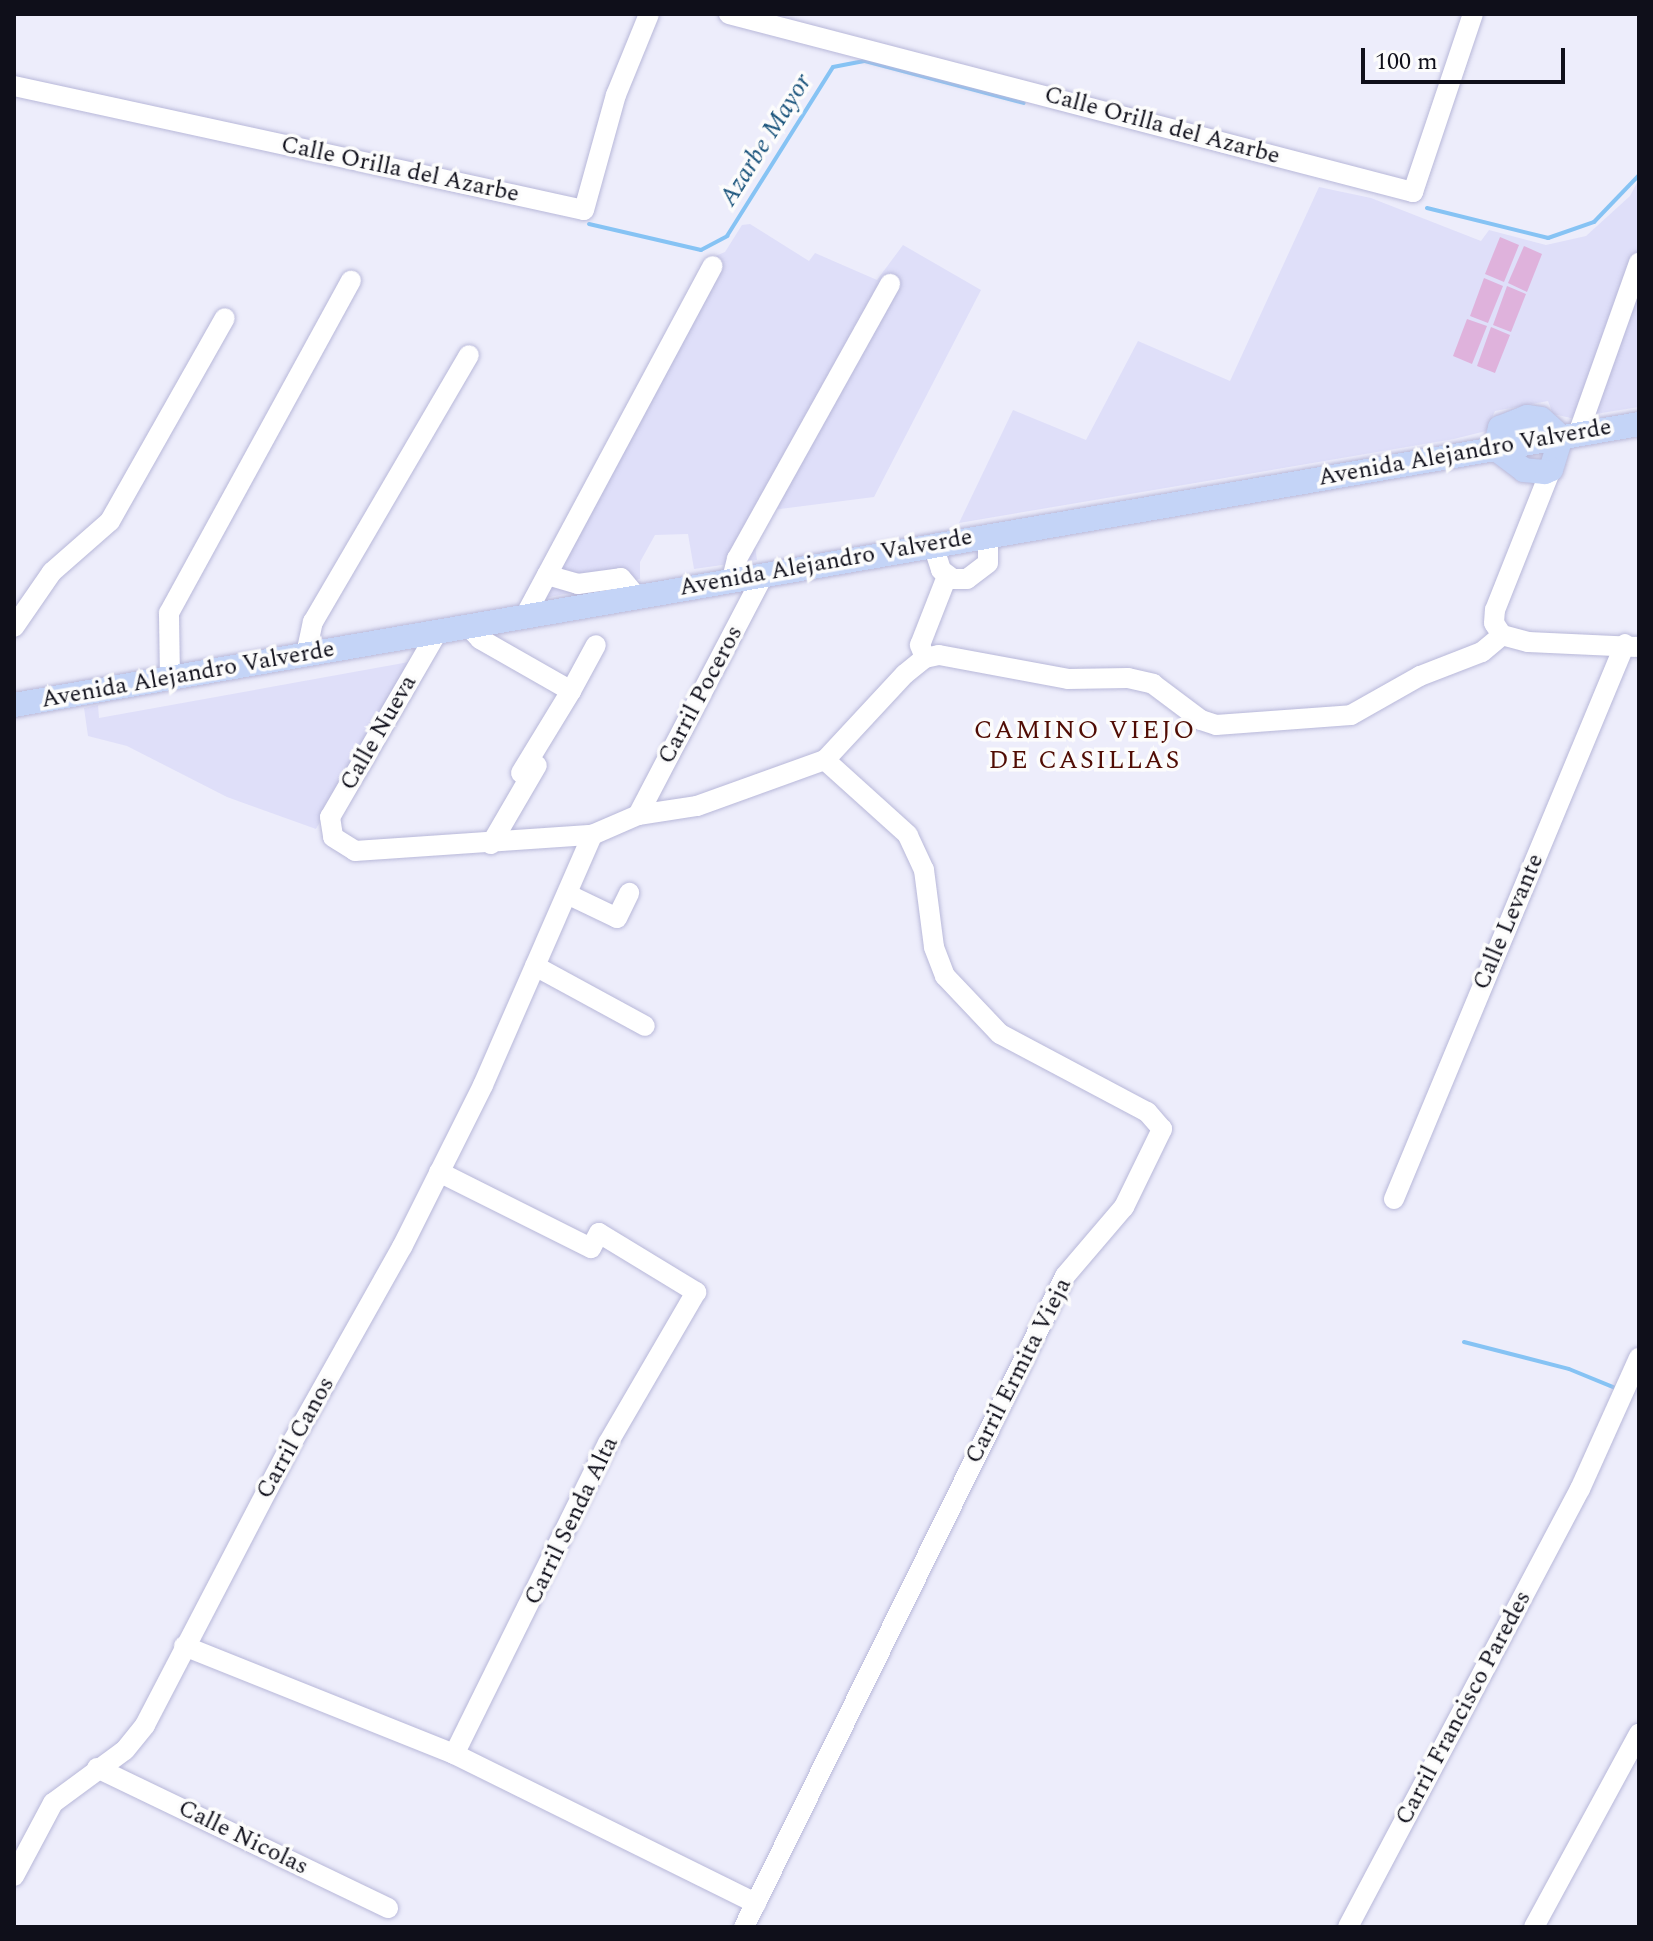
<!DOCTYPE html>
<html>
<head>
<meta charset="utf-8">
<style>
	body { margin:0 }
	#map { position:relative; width:1653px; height:1941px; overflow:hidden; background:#ededfb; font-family:Spectral,serif }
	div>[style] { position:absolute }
	.built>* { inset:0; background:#dfdff9 }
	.green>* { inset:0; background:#dfb2dc }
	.stream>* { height:4px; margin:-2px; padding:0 2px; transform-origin:2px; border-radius:2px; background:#86c3f4 }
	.roads { filter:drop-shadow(0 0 2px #b8b8d9) drop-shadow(0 0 2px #b8b8d9) }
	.minor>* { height:20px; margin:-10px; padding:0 10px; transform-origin:10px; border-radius:10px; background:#fff }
	.major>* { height:24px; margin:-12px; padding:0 12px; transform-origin:12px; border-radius:12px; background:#c4d4f7 }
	span { translate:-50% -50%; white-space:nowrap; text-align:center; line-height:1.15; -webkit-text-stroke:7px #fcfcfc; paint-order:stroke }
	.street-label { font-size:24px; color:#0f0f1a }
	.water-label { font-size:26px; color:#1a547c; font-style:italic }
	.neighbourhood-label { font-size:26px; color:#500c04; letter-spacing:2px }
	.frame { position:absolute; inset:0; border:16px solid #0f0f1a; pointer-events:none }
	.scale { position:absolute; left:1361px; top:48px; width:204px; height:36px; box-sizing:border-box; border:4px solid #0f0f1a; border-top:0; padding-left:10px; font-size:24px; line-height:28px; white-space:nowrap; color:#0f0f1a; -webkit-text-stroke:6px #fcfcfc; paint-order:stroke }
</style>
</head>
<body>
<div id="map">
	<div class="built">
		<div style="clip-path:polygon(1639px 179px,1639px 407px,1571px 418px,1553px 414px,1548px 401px,1495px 411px,1486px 431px,1454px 439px,959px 523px,1013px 410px,1086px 440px,1138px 341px,1230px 381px,1319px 187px,1371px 198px,1481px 241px,1489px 230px,1546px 245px,1586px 236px,1630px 196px)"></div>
		<div style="clip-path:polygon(750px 224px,809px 261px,815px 253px,877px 280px,903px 245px,981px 290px,874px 497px,772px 510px,754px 539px,757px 560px,694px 569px,688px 534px,655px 535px,640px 562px,640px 579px,520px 603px,706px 260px,725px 252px,742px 225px)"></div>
		<div style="clip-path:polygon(409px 662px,316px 829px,227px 797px,127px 746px,88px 736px,84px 708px,98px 705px,99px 718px)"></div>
	</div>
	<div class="green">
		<div style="clip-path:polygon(1500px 237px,1519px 245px,1504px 282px,1485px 274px)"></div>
		<div style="clip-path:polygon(1524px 246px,1542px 254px,1527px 292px,1508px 283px)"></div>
		<div style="clip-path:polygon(1484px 278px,1503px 286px,1488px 323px,1470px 316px)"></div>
		<div style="clip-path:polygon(1507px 286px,1526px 294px,1511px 332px,1493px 325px)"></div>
		<div style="clip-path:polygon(1467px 319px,1487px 326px,1472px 364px,1453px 356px)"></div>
		<div style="clip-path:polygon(1491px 327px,1510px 335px,1495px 373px,1477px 366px)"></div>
	</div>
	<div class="stream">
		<div style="left:1427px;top:208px;width:125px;rotate:13.9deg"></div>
		<div style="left:1548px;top:238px;width:49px;rotate:-19.2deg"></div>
		<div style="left:1594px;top:222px;width:65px;rotate:-46.2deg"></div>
		<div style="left:589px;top:224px;width:115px;rotate:13.1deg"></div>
		<div style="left:701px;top:250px;width:30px;rotate:-28deg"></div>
		<div style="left:727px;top:236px;width:199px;rotate:-57.9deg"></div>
		<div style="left:833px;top:67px;width:33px;rotate:-11deg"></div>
		<div style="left:865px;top:61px;width:164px;rotate:14.8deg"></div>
		<div style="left:1464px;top:1342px;width:108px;rotate:14.4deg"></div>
		<div style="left:1569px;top:1369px;width:53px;rotate:22.2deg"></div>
	</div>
	<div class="roads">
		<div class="minor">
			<div style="left:729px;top:14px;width:707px;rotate:14.59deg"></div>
			<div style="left:1413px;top:192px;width:188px;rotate:-71.4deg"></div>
			<div style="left:14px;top:86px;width:583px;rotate:12.27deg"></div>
			<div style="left:584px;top:210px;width:119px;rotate:-74.5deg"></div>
			<div style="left:616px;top:95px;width:87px;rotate:-67.8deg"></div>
			<div style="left:1578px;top:434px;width:182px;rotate:-70.4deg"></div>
			<div style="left:933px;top:545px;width:26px;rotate:72deg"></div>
			<div style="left:941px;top:570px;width:15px;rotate:37deg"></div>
			<div style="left:953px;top:579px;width:14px"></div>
			<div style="left:967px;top:579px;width:26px;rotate:-37deg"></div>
			<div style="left:988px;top:563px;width:28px;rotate:-90deg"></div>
			<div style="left:547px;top:575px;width:32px;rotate:16deg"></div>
			<div style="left:578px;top:584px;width:43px;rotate:-7.9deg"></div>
			<div style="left:621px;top:578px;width:23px;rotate:50deg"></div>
			<div style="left:732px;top:579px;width:21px;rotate:-76deg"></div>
			<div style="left:737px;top:559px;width:315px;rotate:-60.9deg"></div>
			<div style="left:525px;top:616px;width:397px;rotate:-61.8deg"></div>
			<div style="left:468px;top:626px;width:18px;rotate:47deg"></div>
			<div style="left:480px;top:639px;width:105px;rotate:29.7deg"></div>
			<div style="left:571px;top:691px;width:96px;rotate:121.4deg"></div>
			<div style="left:14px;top:627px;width:67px;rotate:-55.4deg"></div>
			<div style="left:52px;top:572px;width:77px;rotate:-41.3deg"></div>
			<div style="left:110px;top:521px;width:233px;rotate:-60.5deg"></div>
			<div style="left:438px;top:631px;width:215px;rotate:120.1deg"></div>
			<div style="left:330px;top:817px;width:20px;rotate:81deg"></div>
			<div style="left:333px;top:837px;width:26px;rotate:32deg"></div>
			<div style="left:355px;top:851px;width:238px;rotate:-3.9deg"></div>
			<div style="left:592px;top:835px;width:50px;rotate:-23.5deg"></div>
			<div style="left:638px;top:815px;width:60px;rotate:-8.7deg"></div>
			<div style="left:697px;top:806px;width:136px;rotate:-19.8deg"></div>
			<div style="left:825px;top:760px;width:117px;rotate:-47.1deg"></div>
			<div style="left:905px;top:674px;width:26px;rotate:-39deg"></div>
			<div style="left:925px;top:658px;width:14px;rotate:-12deg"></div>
			<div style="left:939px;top:655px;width:131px;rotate:10.5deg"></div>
			<div style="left:1068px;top:679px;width:60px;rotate:-1deg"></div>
			<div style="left:1128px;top:678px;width:26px;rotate:13deg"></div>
			<div style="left:1153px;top:684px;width:60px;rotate:36.9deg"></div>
			<div style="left:1201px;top:720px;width:16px;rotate:18deg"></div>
			<div style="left:1216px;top:725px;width:135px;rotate:-4.2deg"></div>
			<div style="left:1351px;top:715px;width:79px;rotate:-29.5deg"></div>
			<div style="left:1420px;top:676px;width:66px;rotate:-21.2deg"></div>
			<div style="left:1482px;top:652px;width:26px;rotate:-40deg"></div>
			<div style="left:1502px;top:635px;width:14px;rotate:-124deg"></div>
			<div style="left:1494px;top:623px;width:13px;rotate:-86deg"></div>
			<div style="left:1495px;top:610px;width:152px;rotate:-68.3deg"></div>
			<div style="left:1502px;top:635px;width:27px;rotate:15deg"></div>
			<div style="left:1528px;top:642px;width:111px;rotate:2.6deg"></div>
			<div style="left:306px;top:654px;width:33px;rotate:-78deg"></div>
			<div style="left:313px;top:622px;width:309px;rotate:-59.7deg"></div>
			<div style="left:925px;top:658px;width:14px;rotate:-111deg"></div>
			<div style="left:920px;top:645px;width:74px;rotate:-68.6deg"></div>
			<div style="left:170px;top:679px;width:66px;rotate:-90.9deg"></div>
			<div style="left:169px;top:613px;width:379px;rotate:-61.3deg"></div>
			<div style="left:571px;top:691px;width:52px;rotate:-61.5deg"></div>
			<div style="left:638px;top:815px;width:272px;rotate:-62.4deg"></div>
			<div style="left:491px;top:844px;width:91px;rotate:-59.8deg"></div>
			<div style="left:567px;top:894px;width:55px;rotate:25.6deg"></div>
			<div style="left:617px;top:918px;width:28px;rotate:-64deg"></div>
			<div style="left:535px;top:966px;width:125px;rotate:28.6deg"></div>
			<div style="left:439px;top:1172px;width:170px;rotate:26.6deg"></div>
			<div style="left:591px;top:1248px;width:17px;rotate:-62deg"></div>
			<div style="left:599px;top:1233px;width:114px;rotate:31.3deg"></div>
			<div style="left:696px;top:1292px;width:175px;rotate:120.2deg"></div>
			<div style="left:608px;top:1443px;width:347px;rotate:116.3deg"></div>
			<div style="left:1394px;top:1199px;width:601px;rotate:-67.4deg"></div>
			<div style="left:184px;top:1646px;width:291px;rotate:21.8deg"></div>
			<div style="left:454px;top:1754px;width:337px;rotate:26.3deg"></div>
			<div style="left:97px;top:1768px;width:323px;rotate:25.7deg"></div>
			<div style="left:14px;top:1876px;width:83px;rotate:-61.9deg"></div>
			<div style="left:53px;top:1803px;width:89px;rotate:-36.4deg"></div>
			<div style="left:125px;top:1750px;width:32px;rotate:-51deg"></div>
			<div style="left:145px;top:1725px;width:320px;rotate:-62.5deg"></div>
			<div style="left:293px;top:1441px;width:223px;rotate:-60.7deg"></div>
			<div style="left:402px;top:1247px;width:181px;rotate:-63.4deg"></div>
			<div style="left:483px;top:1085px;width:273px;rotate:-66.4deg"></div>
			<div style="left:744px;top:1927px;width:726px;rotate:-63.75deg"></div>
			<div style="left:1065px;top:1276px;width:91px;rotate:-49.5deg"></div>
			<div style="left:1124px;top:1207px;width:87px;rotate:-64deg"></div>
			<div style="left:1162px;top:1129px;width:23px;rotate:-131deg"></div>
			<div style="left:1147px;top:1112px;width:166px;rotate:-152deg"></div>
			<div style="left:1000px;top:1034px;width:80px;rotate:-133.5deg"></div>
			<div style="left:945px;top:976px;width:31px;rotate:-111deg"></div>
			<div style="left:934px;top:947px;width:78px;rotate:-97.4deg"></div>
			<div style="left:924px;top:870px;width:38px;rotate:-115deg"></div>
			<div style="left:908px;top:835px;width:112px;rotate:-137.9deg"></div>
			<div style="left:1348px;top:1927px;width:496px;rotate:-62.1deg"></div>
			<div style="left:1580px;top:1489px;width:144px;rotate:-65.8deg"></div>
			<div style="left:1534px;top:1927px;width:220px;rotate:-61.5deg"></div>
		</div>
		<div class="major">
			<div style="left:1527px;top:417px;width:14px;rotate:8deg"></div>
			<div style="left:1541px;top:419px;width:27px;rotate:42deg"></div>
			<div style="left:1561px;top:437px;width:34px;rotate:107deg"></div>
			<div style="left:1551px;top:469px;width:7px;rotate:153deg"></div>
			<div style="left:1545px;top:472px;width:21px;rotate:-175deg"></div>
			<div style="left:1524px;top:470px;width:36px;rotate:-143deg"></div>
			<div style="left:1495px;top:448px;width:21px;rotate:-76deg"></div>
			<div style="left:1500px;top:428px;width:29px;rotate:-22deg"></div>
			<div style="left:14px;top:705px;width:1649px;rotate:-9.81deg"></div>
		</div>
	</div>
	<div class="street-label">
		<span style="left:1162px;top:126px;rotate:15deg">Calle Orilla del Azarbe</span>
		<span style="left:400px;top:170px;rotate:12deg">Calle Orilla del Azarbe</span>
		<span style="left:1465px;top:453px;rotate:-10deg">Avenida Alejandro Valverde</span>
		<span style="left:826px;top:563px;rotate:-10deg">Avenida Alejandro Valverde</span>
		<span style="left:188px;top:675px;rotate:-10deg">Avenida Alejandro Valverde</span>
		<span style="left:701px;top:695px;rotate:-62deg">Carril Poceros</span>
		<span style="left:379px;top:733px;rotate:-60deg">Calle Nueva</span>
		<span style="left:1509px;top:922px;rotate:-67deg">Calle Levante</span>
		<span style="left:1019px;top:1371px;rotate:-63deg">Carril Ermita Vieja</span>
		<span style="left:296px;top:1438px;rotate:-61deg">Carril Canos</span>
		<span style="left:572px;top:1521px;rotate:-64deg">Carril Senda Alta</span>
		<span style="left:1464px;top:1708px;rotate:-62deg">Carril Francisco Paredes</span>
		<span style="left:243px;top:1838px;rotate:26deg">Calle Nicolas</span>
	</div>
	<div class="water-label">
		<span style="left:766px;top:140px;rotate:-58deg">Azarbe Mayor</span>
	</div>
	<div class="neighbourhood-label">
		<span style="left:1085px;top:746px">CAMINO VIEJO<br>DE CASILLAS</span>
	</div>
	<div class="frame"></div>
	<div class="scale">100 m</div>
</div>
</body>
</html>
